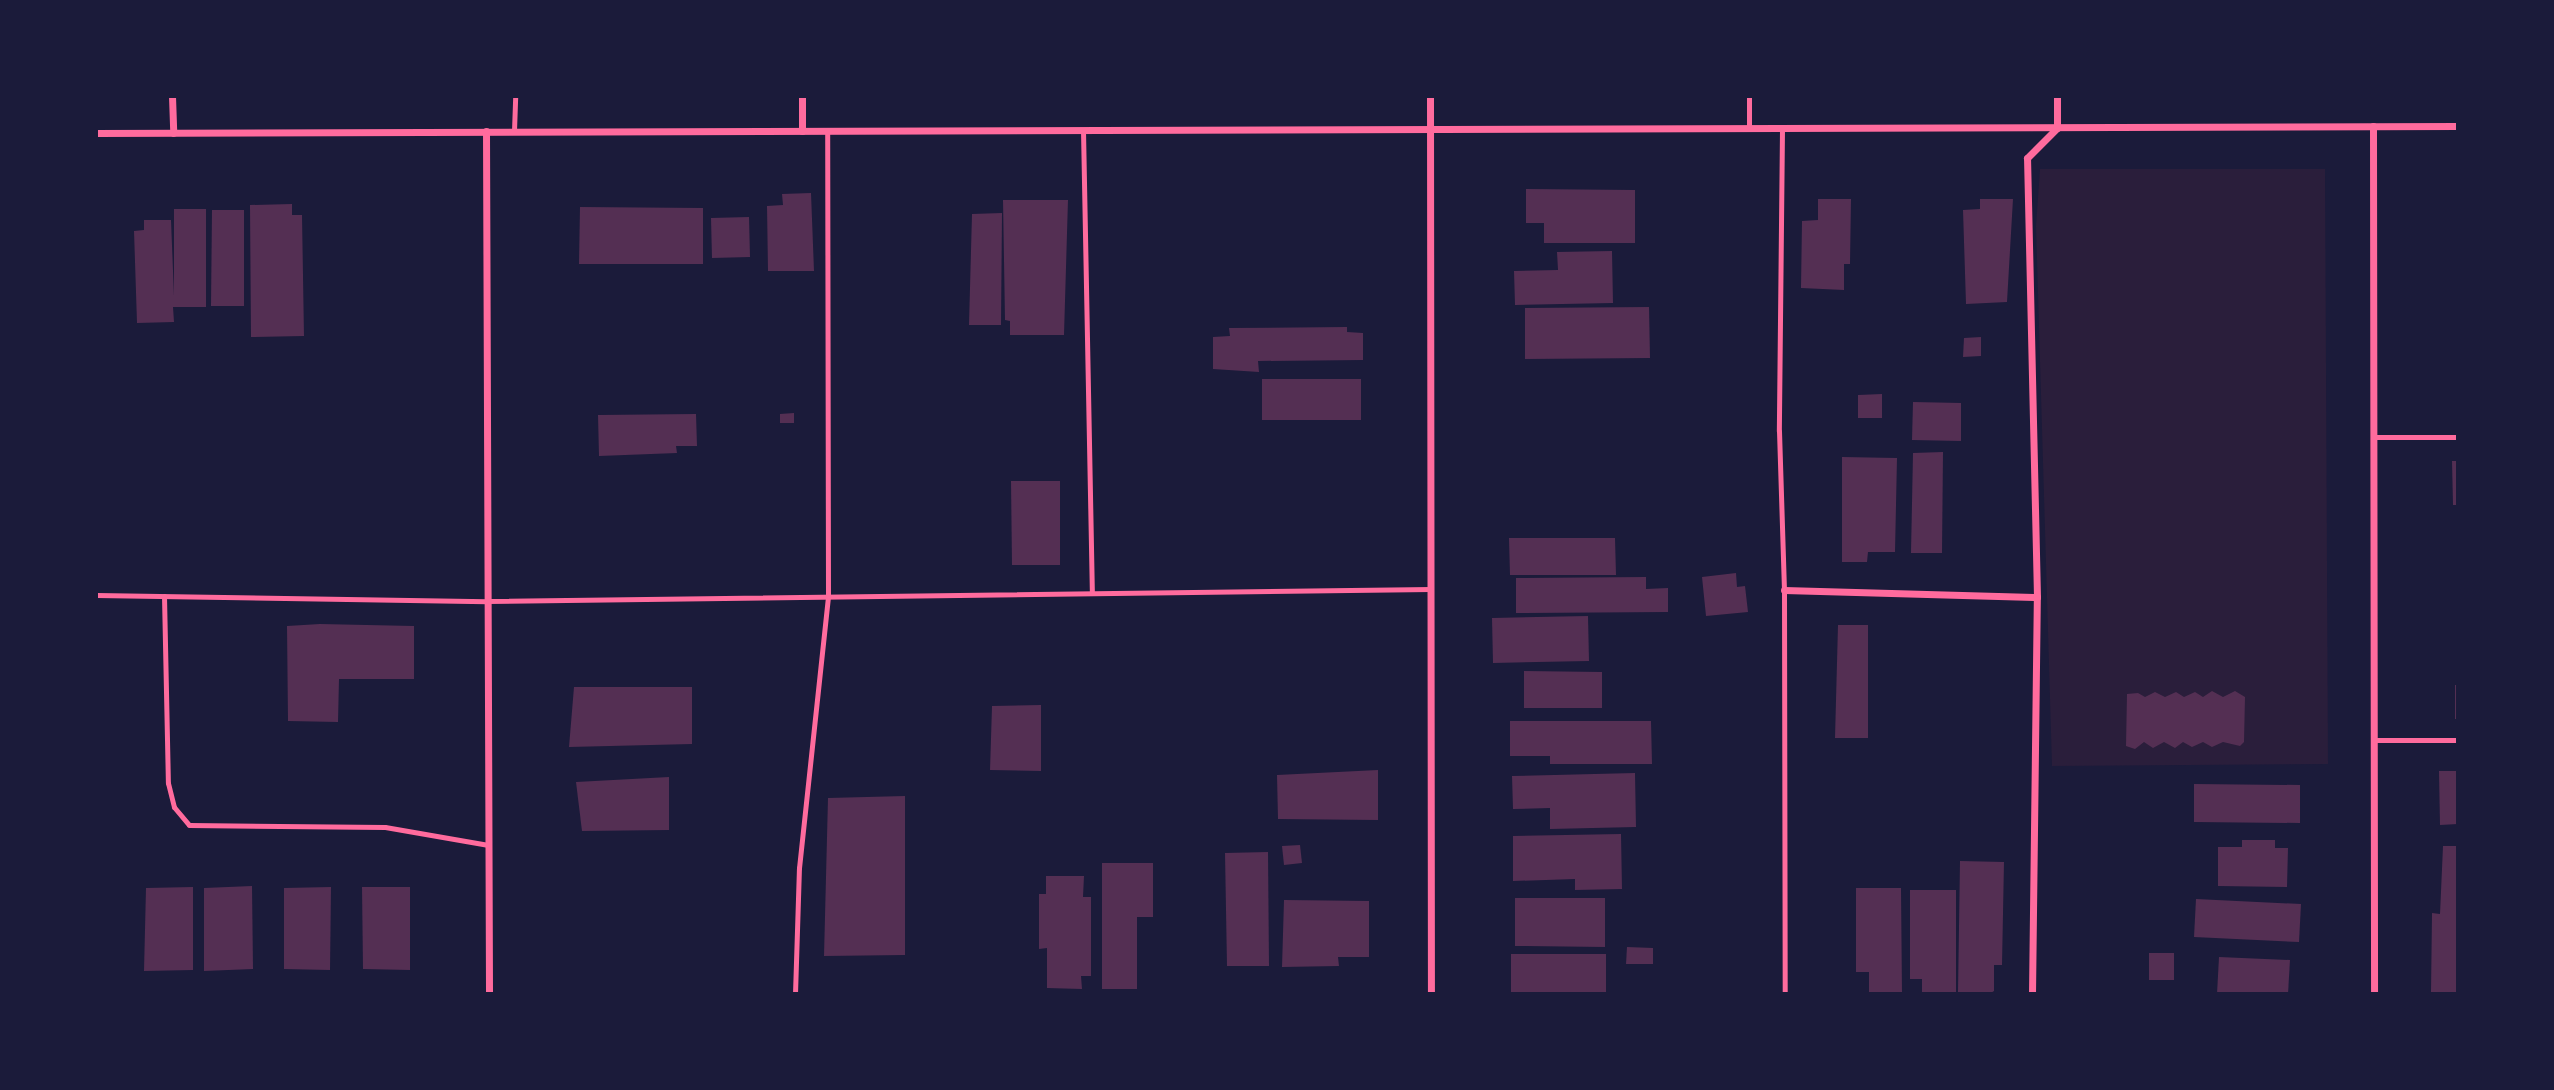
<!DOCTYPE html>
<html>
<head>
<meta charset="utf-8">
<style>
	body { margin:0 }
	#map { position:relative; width:2554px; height:1090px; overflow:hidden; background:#1b1b3a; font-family:Quicksand,sans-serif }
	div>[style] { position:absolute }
	.green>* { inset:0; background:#2a1e3b }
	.building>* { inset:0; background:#542f53 }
	.service>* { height:5px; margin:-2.5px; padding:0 2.5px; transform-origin:2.5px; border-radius:2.5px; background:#ff6b9d }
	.minor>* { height:7px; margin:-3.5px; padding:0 3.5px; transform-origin:3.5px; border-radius:3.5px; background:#ff6b9d }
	span { translate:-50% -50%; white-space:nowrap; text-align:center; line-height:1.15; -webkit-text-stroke:5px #1b1b3a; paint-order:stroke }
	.frame { position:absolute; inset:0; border:98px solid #1b1b3a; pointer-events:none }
</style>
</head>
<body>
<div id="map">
	<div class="green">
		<div style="clip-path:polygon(2040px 169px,2325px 169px,2328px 764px,2052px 766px,2036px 226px)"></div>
	</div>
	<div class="building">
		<div style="clip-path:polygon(1526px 189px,1635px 190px,1635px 243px,1544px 243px,1544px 223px,1526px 223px)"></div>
		<div style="clip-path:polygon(811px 193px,814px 271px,768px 271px,767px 206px,783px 205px,782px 194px)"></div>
		<div style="clip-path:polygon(1818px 199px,1851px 199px,1850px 264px,1844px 264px,1844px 290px,1801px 288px,1802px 221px,1818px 220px)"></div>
		<div style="clip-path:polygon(1980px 199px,2013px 199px,2007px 302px,1966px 304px,1963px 210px,1980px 209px)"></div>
		<div style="clip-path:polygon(1003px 200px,1068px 200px,1064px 335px,1010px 335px,1010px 321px,1005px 320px)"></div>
		<div style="clip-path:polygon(292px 204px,292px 215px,302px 215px,304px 336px,251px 337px,250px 205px)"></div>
		<div style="clip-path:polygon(580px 207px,703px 208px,703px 264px,579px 264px)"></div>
		<div style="clip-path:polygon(174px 209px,206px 209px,206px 307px,173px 307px,174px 322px,137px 323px,134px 231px,144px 230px,144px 220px,171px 220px,174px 296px)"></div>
		<div style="clip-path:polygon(212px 210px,244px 210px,244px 306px,211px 306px)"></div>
		<div style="clip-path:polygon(1002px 213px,1001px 325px,969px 325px,972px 214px)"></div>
		<div style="clip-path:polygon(749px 217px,750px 257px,712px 258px,711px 218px)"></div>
		<div style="clip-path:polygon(1612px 251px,1613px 303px,1515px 305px,1514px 271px,1558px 270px,1557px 252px)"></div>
		<div style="clip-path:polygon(1649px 307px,1650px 358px,1525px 359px,1525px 308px)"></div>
		<div style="clip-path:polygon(1347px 327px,1347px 332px,1363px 333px,1363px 360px,1258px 361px,1259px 372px,1213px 369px,1213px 337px,1230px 336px,1229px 328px)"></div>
		<div style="clip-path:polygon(1981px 337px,1981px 356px,1963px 357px,1964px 338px)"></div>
		<div style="clip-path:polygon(1262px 379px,1361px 379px,1361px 420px,1262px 420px)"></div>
		<div style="clip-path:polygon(1882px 394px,1882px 418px,1858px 418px,1858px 395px)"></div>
		<div style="clip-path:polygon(1913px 402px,1961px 403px,1961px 441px,1912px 440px)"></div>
		<div style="clip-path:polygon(794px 413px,794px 423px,780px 423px,780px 414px)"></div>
		<div style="clip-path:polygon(696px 414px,697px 446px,676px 446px,677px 453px,599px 456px,598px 415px)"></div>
		<div style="clip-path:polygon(1943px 452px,1942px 553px,1911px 553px,1913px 453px)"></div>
		<div style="clip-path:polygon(1842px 457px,1897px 458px,1895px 552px,1868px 552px,1867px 562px,1842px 562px)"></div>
		<div style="clip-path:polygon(2452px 461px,2458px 461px,2458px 505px,2453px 505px)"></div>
		<div style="clip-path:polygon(1011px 481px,1060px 481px,1060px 565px,1012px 565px)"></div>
		<div style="clip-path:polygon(1509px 538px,1615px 538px,1616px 575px,1510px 575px)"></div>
		<div style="clip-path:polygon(1736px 573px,1737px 587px,1745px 586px,1748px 612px,1706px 616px,1702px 577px)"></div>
		<div style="clip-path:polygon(1646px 577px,1646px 589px,1668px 588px,1668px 612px,1516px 613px,1516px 578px)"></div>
		<div style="clip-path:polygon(1588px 616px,1589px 661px,1493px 663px,1492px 618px)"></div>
		<div style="clip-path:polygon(320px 624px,414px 626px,414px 679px,339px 679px,338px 722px,288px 721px,287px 626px)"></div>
		<div style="clip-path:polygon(1838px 625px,1868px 625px,1868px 738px,1835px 738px)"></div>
		<div style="clip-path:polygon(1524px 671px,1602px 672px,1602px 708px,1524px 708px)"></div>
		<div style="clip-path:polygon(2455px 685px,2458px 685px,2458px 719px,2455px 719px)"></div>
		<div style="clip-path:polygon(574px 687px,692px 687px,692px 744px,569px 747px)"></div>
		<div style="clip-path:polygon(2212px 691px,2223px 697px,2235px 691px,2245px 697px,2244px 742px,2240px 746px,2223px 742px,2212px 747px,2203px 742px,2192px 747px,2183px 742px,2175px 748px,2164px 742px,2153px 748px,2144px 742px,2135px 749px,2126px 746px,2127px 694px,2138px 693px,2145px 697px,2155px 692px,2165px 697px,2176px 692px,2184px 697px,2195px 692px,2203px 697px)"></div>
		<div style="clip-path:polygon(1041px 705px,1041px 771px,990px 770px,992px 706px)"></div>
		<div style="clip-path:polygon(1510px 721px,1651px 721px,1652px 764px,1550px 764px,1550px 756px,1510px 756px)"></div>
		<div style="clip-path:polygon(1378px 770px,1378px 820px,1278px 819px,1277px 775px)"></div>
		<div style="clip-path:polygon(2439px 771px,2458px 771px,2458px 824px,2440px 825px)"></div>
		<div style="clip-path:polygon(1635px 773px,1636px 827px,1550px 829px,1550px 808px,1513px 809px,1512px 776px)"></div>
		<div style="clip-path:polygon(669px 777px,669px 830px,582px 831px,576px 782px)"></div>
		<div style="clip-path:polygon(2194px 784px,2300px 785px,2300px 823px,2194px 822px)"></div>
		<div style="clip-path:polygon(905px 796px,905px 955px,824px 956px,828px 798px)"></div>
		<div style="clip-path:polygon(1621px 834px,1622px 889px,1575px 890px,1575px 879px,1513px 881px,1513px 836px)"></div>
		<div style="clip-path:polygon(2242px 840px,2275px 840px,2275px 848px,2288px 848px,2287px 887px,2218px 886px,2218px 847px,2242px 847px)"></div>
		<div style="clip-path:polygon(1300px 845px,1302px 863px,1284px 865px,1282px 846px)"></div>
		<div style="clip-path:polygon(2443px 846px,2458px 846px,2458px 992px,2431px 992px,2432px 913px,2440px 914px)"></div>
		<div style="clip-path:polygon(1268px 852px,1269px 966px,1227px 966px,1225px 853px)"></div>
		<div style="clip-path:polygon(1960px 861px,2004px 862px,2002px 965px,1994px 965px,1994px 991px,1989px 994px,1958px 992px)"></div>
		<div style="clip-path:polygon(1102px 863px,1153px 863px,1153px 917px,1137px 917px,1137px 989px,1102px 989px)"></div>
		<div style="clip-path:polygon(1046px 876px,1084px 876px,1083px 897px,1091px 897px,1091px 976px,1081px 976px,1082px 989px,1047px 988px,1047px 948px,1039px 949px,1039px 894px,1046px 894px)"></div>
		<div style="clip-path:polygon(252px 886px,253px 969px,204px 971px,204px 888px)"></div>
		<div style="clip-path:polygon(193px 887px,193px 970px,144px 971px,146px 888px)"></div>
		<div style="clip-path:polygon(331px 887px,330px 970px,284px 969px,284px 888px)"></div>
		<div style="clip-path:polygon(362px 887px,410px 887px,410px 970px,363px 969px)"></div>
		<div style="clip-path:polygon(1856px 888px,1901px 888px,1902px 994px,1869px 994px,1869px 972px,1856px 972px)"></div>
		<div style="clip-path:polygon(1910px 890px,1956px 890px,1956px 994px,1922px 994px,1922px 979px,1910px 979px)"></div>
		<div style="clip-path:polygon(1515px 898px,1605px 898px,1605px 947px,1515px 946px)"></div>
		<div style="clip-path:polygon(2196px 899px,2301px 904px,2299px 942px,2194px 937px)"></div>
		<div style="clip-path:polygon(1284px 900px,1369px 901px,1369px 957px,1338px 957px,1339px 966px,1282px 967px)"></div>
		<div style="clip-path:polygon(1627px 947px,1653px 948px,1653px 964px,1626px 964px)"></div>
		<div style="clip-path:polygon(2149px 953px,2174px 953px,2174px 980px,2149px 980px)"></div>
		<div style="clip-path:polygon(1511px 954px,1606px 954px,1606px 994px,1511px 994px)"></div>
		<div style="clip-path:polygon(2219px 957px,2290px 960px,2288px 994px,2217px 994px)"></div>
	</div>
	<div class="service">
		<div style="left:1749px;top:96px;width:33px;rotate:90deg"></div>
		<div style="left:1782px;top:129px;width:302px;rotate:90.6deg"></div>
		<div style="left:1779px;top:431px;width:159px;rotate:88.2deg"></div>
		<div style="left:1784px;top:590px;width:404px;rotate:89.9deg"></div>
		<div style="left:1083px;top:130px;width:462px;rotate:88.9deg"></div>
		<div style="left:514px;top:131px;width:35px;rotate:-88deg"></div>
		<div style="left:2374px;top:437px;width:84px"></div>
		<div style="left:96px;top:595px;width:391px;rotate:0.9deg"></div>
		<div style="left:487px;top:601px;width:944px;rotate:-0.73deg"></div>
		<div style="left:164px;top:596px;width:187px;rotate:88.8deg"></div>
		<div style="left:168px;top:783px;width:25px;rotate:76deg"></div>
		<div style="left:174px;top:807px;width:23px;rotate:50deg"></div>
		<div style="left:189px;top:825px;width:196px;rotate:0.6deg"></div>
		<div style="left:385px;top:827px;width:105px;rotate:9.9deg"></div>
		<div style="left:2374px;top:740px;width:84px"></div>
		<div style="left:795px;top:994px;width:126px;rotate:-88.2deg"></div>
		<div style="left:799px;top:868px;width:274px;rotate:-83.9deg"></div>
		<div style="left:828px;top:596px;width:465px;rotate:-90.1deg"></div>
	</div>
	<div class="minor">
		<div style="left:172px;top:96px;width:37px;rotate:88deg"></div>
		<div style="left:802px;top:96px;width:35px;rotate:90deg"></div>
		<div style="left:1430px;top:96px;width:898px;rotate:89.94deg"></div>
		<div style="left:2373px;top:126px;width:868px;rotate:89.93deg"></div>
		<div style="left:486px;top:131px;width:863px;rotate:89.8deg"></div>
		<div style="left:96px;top:133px;width:2362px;rotate:-0.17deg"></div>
		<div style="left:1784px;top:590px;width:253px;rotate:1.6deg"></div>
		<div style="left:2032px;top:994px;width:397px;rotate:-89.3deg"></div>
		<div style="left:2037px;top:597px;width:439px;rotate:-91.3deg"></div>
		<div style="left:2027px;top:158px;width:42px;rotate:-45deg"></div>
		<div style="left:2057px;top:128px;width:32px;rotate:-90deg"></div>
	</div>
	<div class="frame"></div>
</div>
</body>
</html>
